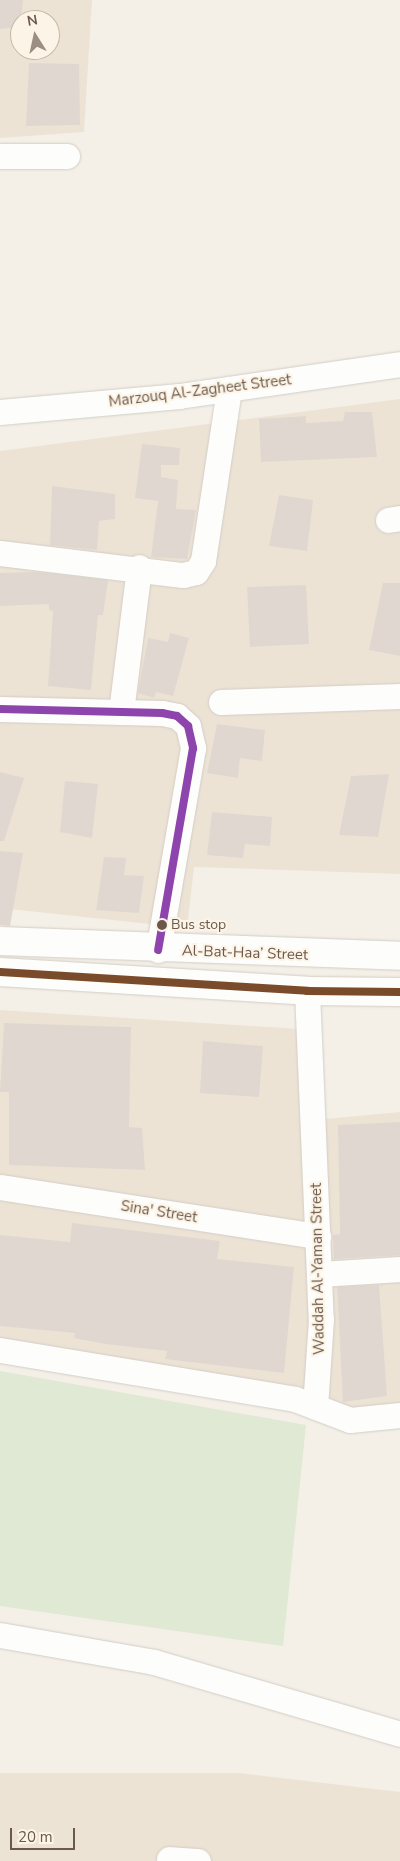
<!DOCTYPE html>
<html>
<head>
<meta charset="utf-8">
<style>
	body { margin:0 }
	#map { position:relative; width:400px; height:1861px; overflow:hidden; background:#f4f0e7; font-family:"Nunito Sans",sans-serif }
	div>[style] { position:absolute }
	.residential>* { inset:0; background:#ede3d5 }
	.green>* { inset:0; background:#dfe9d3 }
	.building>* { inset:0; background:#e0d8d0 }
	.roads { filter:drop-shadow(0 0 1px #d2cdc6) drop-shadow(0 0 1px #d2cdc6) }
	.street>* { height:25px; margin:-12.5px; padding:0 12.5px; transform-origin:12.5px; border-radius:12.5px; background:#fdfdfb }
	.secondary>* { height:28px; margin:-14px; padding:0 14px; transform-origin:14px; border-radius:14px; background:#fdfdfb }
	.bus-1>* { height:8px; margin:-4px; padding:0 4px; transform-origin:4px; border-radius:4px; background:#8e44ad }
	.bus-2>* { height:8px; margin:-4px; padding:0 4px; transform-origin:4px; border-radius:4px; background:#7a4b2a }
	.dots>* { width:14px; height:14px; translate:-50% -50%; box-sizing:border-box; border:2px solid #fcf5e7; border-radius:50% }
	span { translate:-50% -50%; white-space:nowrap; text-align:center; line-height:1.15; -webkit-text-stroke:4px #fcf5e7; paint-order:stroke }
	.bus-label { font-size:14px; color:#6d594b }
	.left { translate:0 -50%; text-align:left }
	.street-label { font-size:15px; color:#6d594b }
	.north { position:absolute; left:10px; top:10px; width:50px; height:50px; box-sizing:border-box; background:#fcf5e7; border:1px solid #c3b7a9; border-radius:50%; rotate:350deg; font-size:14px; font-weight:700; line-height:20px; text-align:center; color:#6d594b }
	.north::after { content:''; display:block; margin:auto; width:18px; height:22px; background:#9c8e82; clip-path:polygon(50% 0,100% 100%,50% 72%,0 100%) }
	.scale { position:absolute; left:10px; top:1828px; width:65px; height:22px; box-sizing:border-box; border:2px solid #6d594b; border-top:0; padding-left:6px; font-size:15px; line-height:18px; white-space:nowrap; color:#6d594b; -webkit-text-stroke:4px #fcf5e7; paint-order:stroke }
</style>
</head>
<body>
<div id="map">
	<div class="residential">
		<div style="clip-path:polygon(evenodd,0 0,92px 0,84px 132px,0 138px,0 0,20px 20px,50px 20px,50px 50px,20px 50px,20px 20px)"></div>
		<div style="clip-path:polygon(400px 399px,400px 874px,194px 867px,187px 928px,0 908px,0 451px)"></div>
		<div style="clip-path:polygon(0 1010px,316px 1030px,325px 1119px,400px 1112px,400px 1409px,356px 1416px,0 1352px)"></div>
		<div style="clip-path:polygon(0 1773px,239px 1773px,400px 1792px,400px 1861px,0 1861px)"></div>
	</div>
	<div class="green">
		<div style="clip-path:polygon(0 1371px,306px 1425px,283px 1646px,0 1606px)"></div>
	</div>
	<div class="building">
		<div style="clip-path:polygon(0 0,23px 0,20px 27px,0 29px)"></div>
		<div style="clip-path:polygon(29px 63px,79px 64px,80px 125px,26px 126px)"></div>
		<div style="clip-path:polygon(345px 412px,372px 412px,377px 457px,261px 462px,259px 419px,306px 416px,306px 423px,343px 421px)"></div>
		<div style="clip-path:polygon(142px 444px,180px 448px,179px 465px,161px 465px,161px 477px,178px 480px,176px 509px,196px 510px,187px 559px,151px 557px,158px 501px,135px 498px)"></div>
		<div style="clip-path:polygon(52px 486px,115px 494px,115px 519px,99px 521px,97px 550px,50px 545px)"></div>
		<div style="clip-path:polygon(279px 495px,313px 500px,307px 551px,269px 546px)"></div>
		<div style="clip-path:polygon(37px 572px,108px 580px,103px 615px,98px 615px,91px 690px,48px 686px,53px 611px,49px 610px,49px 604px,0 606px,0 573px)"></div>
		<div style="clip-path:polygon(383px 583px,400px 583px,400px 656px,369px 650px)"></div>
		<div style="clip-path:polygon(306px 585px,309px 644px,250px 647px,247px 587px)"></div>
		<div style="clip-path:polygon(170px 633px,189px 638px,173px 696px,156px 692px,154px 698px,138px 693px,148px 638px,168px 642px)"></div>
		<div style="clip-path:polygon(217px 724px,265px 730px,262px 761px,240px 758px,238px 778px,207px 773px)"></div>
		<div style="clip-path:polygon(0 772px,24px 778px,4px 841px,0 841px)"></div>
		<div style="clip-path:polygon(389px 774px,378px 837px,339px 835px,351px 776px)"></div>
		<div style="clip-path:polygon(65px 781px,98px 784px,92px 838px,60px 832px)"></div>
		<div style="clip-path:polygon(212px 812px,272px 817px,270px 846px,245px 844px,243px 858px,207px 855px)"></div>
		<div style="clip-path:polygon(0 851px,23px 853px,10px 926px,0 925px)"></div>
		<div style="clip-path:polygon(104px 857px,126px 858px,124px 875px,144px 876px,139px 913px,96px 910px)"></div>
		<div style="clip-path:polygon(4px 1023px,131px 1027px,129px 1127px,142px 1128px,145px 1170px,9px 1165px,9px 1092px,0 1092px)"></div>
		<div style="clip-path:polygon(203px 1041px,263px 1046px,259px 1097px,200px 1093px)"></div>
		<div style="clip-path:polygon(400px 1122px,400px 1255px,334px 1259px,333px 1235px,340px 1234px,338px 1125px)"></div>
		<div style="clip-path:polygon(72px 1223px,220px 1241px,217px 1259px,294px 1267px,284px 1373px,165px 1359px,167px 1351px,105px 1344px,74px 1338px,75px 1333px,0 1326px,0 1235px,70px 1242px)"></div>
		<div style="clip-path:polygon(379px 1285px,387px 1396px,343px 1402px,337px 1287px)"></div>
	</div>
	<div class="roads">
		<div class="street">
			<div style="left:0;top:156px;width:67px"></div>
			<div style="left:0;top:412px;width:180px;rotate:-5.1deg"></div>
			<div style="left:179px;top:396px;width:223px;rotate:-8.2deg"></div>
			<div style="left:388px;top:520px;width:12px;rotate:-9deg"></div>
			<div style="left:0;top:553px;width:184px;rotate:6.9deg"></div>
			<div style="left:183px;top:575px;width:13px;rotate:-13deg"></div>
			<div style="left:196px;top:572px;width:13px;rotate:-58deg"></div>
			<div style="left:203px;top:561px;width:174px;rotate:-81.4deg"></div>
			<div style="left:221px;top:702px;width:179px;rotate:-1.9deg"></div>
			<div style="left:0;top:709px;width:162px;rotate:1.4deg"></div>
			<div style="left:162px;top:713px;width:15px;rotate:11deg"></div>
			<div style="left:177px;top:716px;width:15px;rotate:42deg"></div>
			<div style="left:188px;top:726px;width:23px;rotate:77deg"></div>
			<div style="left:193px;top:748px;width:205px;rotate:99.8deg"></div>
			<div style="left:121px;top:712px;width:146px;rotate:-82.9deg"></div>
			<div style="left:307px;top:991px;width:328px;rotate:87.6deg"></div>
			<div style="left:321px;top:1319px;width:88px;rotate:93.9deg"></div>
			<div style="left:0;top:1187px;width:322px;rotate:8.8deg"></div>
			<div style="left:320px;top:1274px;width:80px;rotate:-3.6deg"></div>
			<div style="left:0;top:1350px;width:299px;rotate:9.4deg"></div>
			<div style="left:295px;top:1399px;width:59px;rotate:20.9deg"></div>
			<div style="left:350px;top:1420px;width:50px;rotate:-5.7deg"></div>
			<div style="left:0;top:1635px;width:156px;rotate:9.9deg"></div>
			<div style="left:154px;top:1662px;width:256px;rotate:16.3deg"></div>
			<div style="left:169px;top:1859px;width:29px;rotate:4deg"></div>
		</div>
		<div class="secondary">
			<div style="left:0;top:941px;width:400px;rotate:2.1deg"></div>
			<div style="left:0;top:972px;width:308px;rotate:3.5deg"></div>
			<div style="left:307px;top:991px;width:93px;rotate:0.6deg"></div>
		</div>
	</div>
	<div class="bus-1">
		<div style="left:0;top:709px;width:162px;rotate:1.4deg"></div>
		<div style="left:162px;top:713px;width:15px;rotate:11deg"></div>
		<div style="left:177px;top:716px;width:15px;rotate:42deg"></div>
		<div style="left:188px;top:726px;width:23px;rotate:77deg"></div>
		<div style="left:193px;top:748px;width:205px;rotate:99.8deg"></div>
	</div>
	<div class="bus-2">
		<div style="left:0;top:972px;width:308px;rotate:3.5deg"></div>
		<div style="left:307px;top:991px;width:93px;rotate:0.6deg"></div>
	</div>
	<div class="dots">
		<div style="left:162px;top:925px;background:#6d594b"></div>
	</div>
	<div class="bus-label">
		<span class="left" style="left:171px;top:925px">Bus stop</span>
	</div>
	<div class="street-label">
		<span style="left:200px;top:391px;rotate:-7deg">Marzouq Al-Zagheet Street</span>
		<span style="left:245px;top:953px;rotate:2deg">Al-Bat-Haa’ Street</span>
		<span style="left:159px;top:1212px;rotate:9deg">Sina' Street</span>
		<span style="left:318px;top:1269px;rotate:-91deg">Waddah Al-Yaman Street</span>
	</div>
	<div class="north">N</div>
	<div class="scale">20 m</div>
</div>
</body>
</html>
